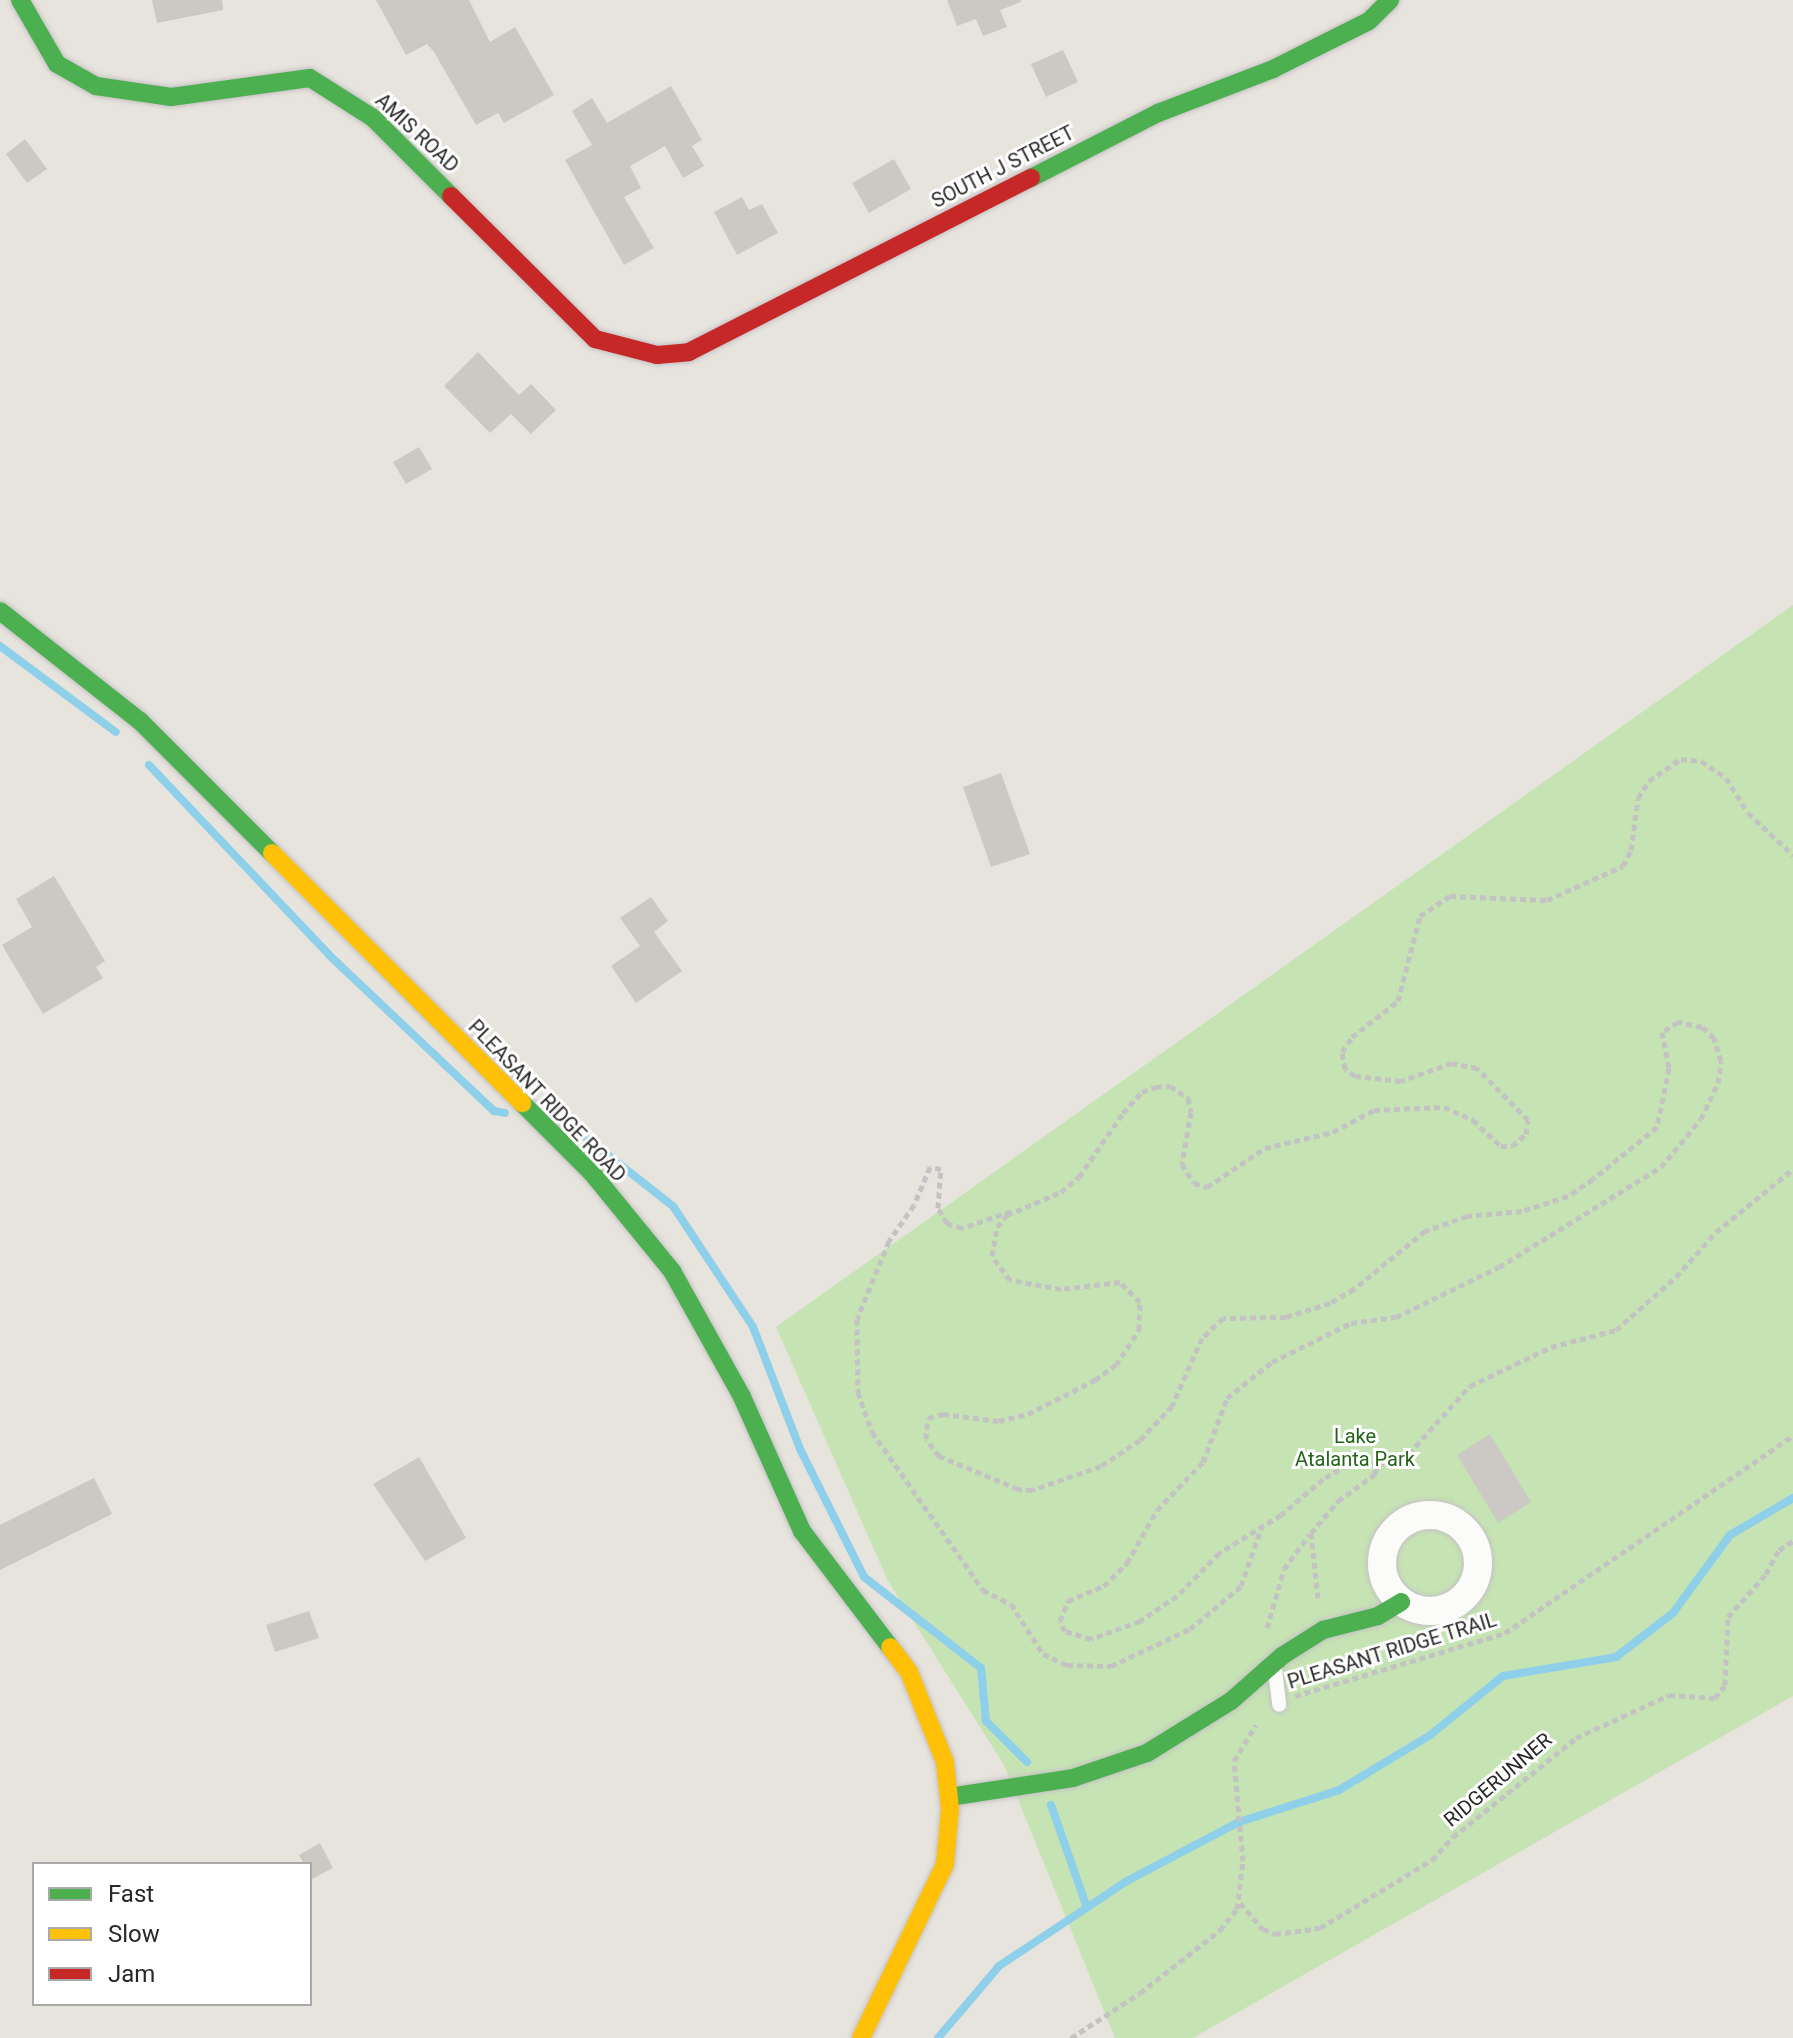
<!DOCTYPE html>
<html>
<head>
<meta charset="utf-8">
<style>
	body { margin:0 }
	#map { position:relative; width:1793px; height:2038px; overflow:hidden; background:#e7e3dd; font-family:Roboto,sans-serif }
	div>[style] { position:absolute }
	.green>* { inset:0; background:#c6e3b4 }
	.stream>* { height:8px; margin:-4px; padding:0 4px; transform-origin:4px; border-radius:4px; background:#8ecfea }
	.building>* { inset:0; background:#ccc9c4 }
	.path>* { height:5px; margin-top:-2.5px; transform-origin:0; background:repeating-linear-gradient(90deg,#c4c3c3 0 6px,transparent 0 10px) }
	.roads { filter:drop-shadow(0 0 2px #c4c2c3) drop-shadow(0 0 2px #c4c2c3) }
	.lane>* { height:14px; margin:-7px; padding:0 7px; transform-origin:7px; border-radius:7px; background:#fbfbfa }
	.street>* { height:28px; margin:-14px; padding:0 14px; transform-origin:14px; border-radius:14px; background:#fbfbfa }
	.street>.ring { margin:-14px; padding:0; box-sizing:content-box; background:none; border:28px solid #fbfbfa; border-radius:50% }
	.fast>* { height:18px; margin:-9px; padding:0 9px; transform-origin:9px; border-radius:9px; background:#4caf50 }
	.slow>* { height:18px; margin:-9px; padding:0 9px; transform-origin:9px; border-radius:9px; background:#ffc107 }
	.jam>* { height:18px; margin:-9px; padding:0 9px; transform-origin:9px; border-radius:9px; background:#c62828 }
	span { translate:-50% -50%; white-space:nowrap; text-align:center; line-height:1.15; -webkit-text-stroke:6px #fff; paint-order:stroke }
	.street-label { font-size:20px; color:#282828 }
	.park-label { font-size:20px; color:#246418 }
	.legend { position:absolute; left:32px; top:1862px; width:280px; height:144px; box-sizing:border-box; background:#fff; border:2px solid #a9a9a9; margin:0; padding:10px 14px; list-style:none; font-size:24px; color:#282828 }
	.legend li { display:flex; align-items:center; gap:16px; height:40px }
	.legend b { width:40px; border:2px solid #a9a9a9 }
</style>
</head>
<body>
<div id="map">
	<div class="green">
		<div style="clip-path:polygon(1793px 605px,1793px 1696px,1193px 2038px,1115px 2038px,1004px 1765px,888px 1581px,776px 1327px)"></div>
	</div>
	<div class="stream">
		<div style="left:0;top:646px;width:144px;rotate:36.6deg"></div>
		<div style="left:149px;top:765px;width:262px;rotate:46.5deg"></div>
		<div style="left:329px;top:955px;width:227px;rotate:43.4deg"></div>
		<div style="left:494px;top:1111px;width:11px;rotate:10deg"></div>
		<div style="left:567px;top:1123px;width:135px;rotate:38.1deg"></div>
		<div style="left:673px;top:1206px;width:145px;rotate:56.5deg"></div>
		<div style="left:753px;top:1327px;width:131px;rotate:68.9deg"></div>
		<div style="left:800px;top:1449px;width:143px;rotate:63.4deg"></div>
		<div style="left:864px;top:1577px;width:148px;rotate:37.9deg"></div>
		<div style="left:981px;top:1668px;width:53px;rotate:84.6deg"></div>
		<div style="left:986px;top:1721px;width:58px;rotate:45deg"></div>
		<div style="left:1051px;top:1805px;width:109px;rotate:70.7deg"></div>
		<div style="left:938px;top:2038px;width:94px;rotate:-49.7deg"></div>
		<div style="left:999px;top:1966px;width:154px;rotate:-33.6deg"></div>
		<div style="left:1127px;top:1881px;width:127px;rotate:-27.8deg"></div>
		<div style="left:1239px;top:1822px;width:105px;rotate:-17.7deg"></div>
		<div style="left:1339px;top:1790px;width:105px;rotate:-31deg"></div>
		<div style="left:1429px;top:1736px;width:95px;rotate:-39deg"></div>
		<div style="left:1503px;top:1676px;width:115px;rotate:-9.5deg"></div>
		<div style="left:1616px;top:1657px;width:72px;rotate:-37.7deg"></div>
		<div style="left:1673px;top:1613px;width:97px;rotate:-53.8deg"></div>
		<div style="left:1730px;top:1535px;width:73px;rotate:-30.4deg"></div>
	</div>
	<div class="building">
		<div style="clip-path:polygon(152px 0,222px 0,223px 10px,157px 23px)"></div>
		<div style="clip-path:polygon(376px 0,469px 0,490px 42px,515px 27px,554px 95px,504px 123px,498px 113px,476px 125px,434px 52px,427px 44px,406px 55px)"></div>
		<div style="clip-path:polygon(947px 0,1021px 0,1021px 2px,1000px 10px,1007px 27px,983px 36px,976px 19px,957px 26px)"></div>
		<div style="clip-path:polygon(1063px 50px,1078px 82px,1046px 97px,1031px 64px)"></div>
		<div style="clip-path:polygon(671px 86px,702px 140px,692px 146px,704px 166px,683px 178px,665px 146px,630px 166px,641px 188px,624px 197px,654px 248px,624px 265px,565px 160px,592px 145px,572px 111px,592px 98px,607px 123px)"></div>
		<div style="clip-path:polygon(25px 139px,47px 169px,27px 183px,6px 154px)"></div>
		<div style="clip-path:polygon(894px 159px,911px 189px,869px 213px,852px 183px)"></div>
		<div style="clip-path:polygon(742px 197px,749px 210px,762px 204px,778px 233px,737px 255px,714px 212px)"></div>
		<div style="clip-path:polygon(478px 352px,519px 395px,531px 384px,556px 410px,531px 434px,511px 414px,490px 433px,444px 386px)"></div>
		<div style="clip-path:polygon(419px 447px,432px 469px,406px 484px,393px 462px)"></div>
		<div style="clip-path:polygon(1001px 773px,1030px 854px,991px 867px,963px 787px)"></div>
		<div style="clip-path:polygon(54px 876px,105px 961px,96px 967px,103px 978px,43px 1014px,2px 945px,32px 927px,16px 899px)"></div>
		<div style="clip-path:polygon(651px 897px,668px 921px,654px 932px,682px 971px,636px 1003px,611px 966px,640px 946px,620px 918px)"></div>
		<div style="clip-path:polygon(1490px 1434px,1531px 1502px,1498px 1523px,1457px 1455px)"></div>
		<div style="clip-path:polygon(419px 1457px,466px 1538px,425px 1561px,373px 1484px)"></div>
		<div style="clip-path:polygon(94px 1478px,112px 1514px,0 1570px,0 1525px)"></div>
		<div style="clip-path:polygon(309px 1611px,319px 1638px,275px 1652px,266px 1625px)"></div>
		<div style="clip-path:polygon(320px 1843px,333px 1868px,312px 1879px,310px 1864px,304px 1864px,299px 1855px)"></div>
	</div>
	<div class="path">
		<div style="left:1011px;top:1211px;width:52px;rotate:160.9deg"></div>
		<div style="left:962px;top:1228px;width:16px;rotate:-162deg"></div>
		<div style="left:947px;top:1223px;width:17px;rotate:-121deg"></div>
		<div style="left:938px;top:1208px;width:39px;rotate:-86deg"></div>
		<div style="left:941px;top:1169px;width:11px;rotate:-170deg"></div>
		<div style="left:930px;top:1167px;width:41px;rotate:112.8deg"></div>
		<div style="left:914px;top:1205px;width:44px;rotate:124.8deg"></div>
		<div style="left:889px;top:1241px;width:84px;rotate:112.3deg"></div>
		<div style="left:857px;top:1319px;width:73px;rotate:89.2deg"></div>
		<div style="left:858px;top:1392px;width:42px;rotate:70.7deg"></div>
		<div style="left:872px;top:1432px;width:193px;rotate:54.9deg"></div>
		<div style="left:983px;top:1590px;width:31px;rotate:27deg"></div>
		<div style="left:1011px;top:1604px;width:59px;rotate:57.4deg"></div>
		<div style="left:1043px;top:1654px;width:26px;rotate:25deg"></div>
		<div style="left:1067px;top:1665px;width:44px;rotate:1.3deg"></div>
		<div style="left:1111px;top:1666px;width:87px;rotate:-25.1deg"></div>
		<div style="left:1190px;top:1629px;width:67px;rotate:-40.1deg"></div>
		<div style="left:1241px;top:1586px;width:64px;rotate:-70.7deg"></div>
		<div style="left:1378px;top:1464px;width:24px;rotate:-7deg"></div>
		<div style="left:1402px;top:1461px;width:101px;rotate:-47.8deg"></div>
		<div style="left:1470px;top:1386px;width:90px;rotate:-25.7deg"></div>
		<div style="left:1551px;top:1347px;width:67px;rotate:-14.7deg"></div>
		<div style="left:1616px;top:1330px;width:80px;rotate:-41.5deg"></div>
		<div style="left:1676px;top:1277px;width:60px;rotate:-48.4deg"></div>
		<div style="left:1716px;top:1232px;width:99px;rotate:-39.3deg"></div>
		<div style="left:1318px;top:1598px;width:65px;rotate:-96.1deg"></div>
		<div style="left:1311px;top:1533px;width:42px;rotate:-49.8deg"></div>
		<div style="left:1338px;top:1501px;width:46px;rotate:-36.1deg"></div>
		<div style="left:1375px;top:1474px;width:10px;rotate:-73deg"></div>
		<div style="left:1378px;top:1464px;width:30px;rotate:178deg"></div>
		<div style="left:1348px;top:1465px;width:29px;rotate:151deg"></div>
		<div style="left:1323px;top:1479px;width:55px;rotate:139.4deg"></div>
		<div style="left:1281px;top:1515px;width:73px;rotate:148.5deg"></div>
		<div style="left:1219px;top:1553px;width:60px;rotate:134.3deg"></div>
		<div style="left:1177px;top:1596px;width:45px;rotate:146deg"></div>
		<div style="left:1140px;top:1621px;width:52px;rotate:159.8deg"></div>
		<div style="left:1091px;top:1639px;width:27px;rotate:-163deg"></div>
		<div style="left:1065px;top:1631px;width:11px;rotate:-117deg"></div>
		<div style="left:1060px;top:1621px;width:22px;rotate:-68deg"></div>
		<div style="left:1068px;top:1601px;width:39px;rotate:-23deg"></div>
		<div style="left:1104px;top:1586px;width:33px;rotate:-45deg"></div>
		<div style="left:1127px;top:1563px;width:61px;rotate:-60.5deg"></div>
		<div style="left:1157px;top:1510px;width:66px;rotate:-46.2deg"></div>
		<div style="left:1203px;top:1462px;width:68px;rotate:-69.4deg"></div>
		<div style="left:1227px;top:1398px;width:58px;rotate:-38.7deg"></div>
		<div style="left:1272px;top:1362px;width:88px;rotate:-26.3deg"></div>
		<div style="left:1351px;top:1323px;width:45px;rotate:-7.6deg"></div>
		<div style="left:1396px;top:1317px;width:114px;rotate:-25.9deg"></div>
		<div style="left:1499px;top:1267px;width:190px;rotate:-31.7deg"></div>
		<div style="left:1661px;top:1167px;width:62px;rotate:-50.2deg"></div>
		<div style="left:1701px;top:1119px;width:40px;rotate:-65deg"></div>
		<div style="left:1718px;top:1083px;width:22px;rotate:-82deg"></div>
		<div style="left:1721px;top:1061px;width:24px;rotate:-107deg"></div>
		<div style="left:1714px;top:1038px;width:16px;rotate:-137deg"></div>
		<div style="left:1702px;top:1027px;width:25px;rotate:-168deg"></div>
		<div style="left:1678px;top:1022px;width:19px;rotate:148deg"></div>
		<div style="left:1662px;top:1032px;width:37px;rotate:79deg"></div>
		<div style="left:1669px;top:1068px;width:60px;rotate:101.5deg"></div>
		<div style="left:1657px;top:1127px;width:82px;rotate:140.9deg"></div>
		<div style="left:1593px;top:1179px;width:30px;rotate:146deg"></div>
		<div style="left:1568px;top:1196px;width:48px;rotate:161.9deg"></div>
		<div style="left:1522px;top:1211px;width:55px;rotate:174.8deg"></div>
		<div style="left:1467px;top:1216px;width:45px;rotate:160.3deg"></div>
		<div style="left:1425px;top:1231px;width:92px;rotate:140.8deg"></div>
		<div style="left:1354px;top:1289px;width:28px;rotate:150deg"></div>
		<div style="left:1330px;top:1303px;width:46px;rotate:162.3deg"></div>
		<div style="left:1286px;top:1317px;width:63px;rotate:179.1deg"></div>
		<div style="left:1223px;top:1318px;width:29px;rotate:136deg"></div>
		<div style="left:1202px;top:1338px;width:74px;rotate:113.8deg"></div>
		<div style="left:1172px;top:1406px;width:47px;rotate:133.3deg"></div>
		<div style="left:1140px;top:1440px;width:47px;rotate:146.3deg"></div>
		<div style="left:1101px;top:1466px;width:73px;rotate:160.8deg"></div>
		<div style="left:1032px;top:1490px;width:14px;rotate:-176deg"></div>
		<div style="left:1018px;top:1489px;width:86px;rotate:-157.3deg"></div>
		<div style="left:939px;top:1456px;width:21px;rotate:-127deg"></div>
		<div style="left:926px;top:1439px;width:21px;rotate:-85deg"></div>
		<div style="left:928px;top:1418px;width:16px;rotate:-15deg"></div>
		<div style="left:943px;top:1414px;width:56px;rotate:7.1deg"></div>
		<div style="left:999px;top:1421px;width:30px;rotate:-14deg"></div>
		<div style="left:1028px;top:1414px;width:75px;rotate:-26.9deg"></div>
		<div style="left:1095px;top:1380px;width:26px;rotate:-36deg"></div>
		<div style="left:1116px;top:1365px;width:42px;rotate:-56.7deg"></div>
		<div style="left:1139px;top:1330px;width:28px;rotate:-88deg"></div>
		<div style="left:1140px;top:1302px;width:28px;rotate:-135deg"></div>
		<div style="left:1120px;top:1282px;width:59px;rotate:173.2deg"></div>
		<div style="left:1061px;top:1289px;width:52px;rotate:-170deg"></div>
		<div style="left:1010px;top:1280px;width:30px;rotate:-127deg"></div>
		<div style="left:992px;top:1256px;width:29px;rotate:-80deg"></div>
		<div style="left:997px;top:1227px;width:16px;rotate:-50deg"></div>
		<div style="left:1007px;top:1215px;width:59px;rotate:-23.1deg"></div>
		<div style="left:1061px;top:1192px;width:23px;rotate:-40deg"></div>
		<div style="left:1079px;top:1177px;width:78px;rotate:-55.5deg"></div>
		<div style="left:1123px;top:1113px;width:28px;rotate:-48deg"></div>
		<div style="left:1142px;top:1092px;width:15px;rotate:-20deg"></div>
		<div style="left:1156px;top:1087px;width:14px;rotate:-4deg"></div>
		<div style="left:1170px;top:1086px;width:22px;rotate:34deg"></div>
		<div style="left:1188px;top:1098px;width:14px;rotate:78deg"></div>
		<div style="left:1191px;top:1112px;width:53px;rotate:99.8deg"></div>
		<div style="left:1182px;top:1164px;width:22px;rotate:58deg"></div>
		<div style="left:1194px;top:1183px;width:14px;rotate:17deg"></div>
		<div style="left:1207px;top:1187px;width:70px;rotate:-33.9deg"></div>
		<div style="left:1265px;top:1148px;width:70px;rotate:-13.2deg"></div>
		<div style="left:1333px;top:1132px;width:47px;rotate:-28.2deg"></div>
		<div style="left:1374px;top:1110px;width:70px;rotate:-2.5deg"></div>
		<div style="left:1444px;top:1107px;width:32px;rotate:24deg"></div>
		<div style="left:1473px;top:1120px;width:38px;rotate:43deg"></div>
		<div style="left:1501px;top:1146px;width:11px"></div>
		<div style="left:1512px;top:1146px;width:18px;rotate:-41deg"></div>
		<div style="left:1526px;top:1134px;width:14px;rotate:-82deg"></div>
		<div style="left:1528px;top:1120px;width:73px;rotate:-134.4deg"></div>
		<div style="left:1477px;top:1068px;width:25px;rotate:-169deg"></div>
		<div style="left:1452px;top:1063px;width:54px;rotate:160.6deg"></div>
		<div style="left:1401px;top:1081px;width:46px;rotate:-173.8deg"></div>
		<div style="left:1355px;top:1076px;width:12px;rotate:-145deg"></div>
		<div style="left:1345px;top:1069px;width:17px;rotate:-100deg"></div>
		<div style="left:1342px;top:1052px;width:18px;rotate:-56deg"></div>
		<div style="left:1352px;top:1037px;width:58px;rotate:-38deg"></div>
		<div style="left:1398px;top:1001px;width:88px;rotate:-75.5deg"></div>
		<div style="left:1420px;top:916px;width:36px;rotate:-34deg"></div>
		<div style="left:1450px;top:896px;width:97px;rotate:2.4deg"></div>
		<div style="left:1547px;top:900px;width:83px;rotate:-24.1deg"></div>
		<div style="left:1623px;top:866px;width:18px;rotate:-63deg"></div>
		<div style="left:1631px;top:850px;width:52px;rotate:-82.3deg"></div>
		<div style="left:1638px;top:798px;width:20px;rotate:-57deg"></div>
		<div style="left:1649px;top:781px;width:39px;rotate:-35deg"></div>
		<div style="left:1681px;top:759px;width:20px;rotate:6deg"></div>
		<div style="left:1701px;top:761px;width:30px;rotate:34deg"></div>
		<div style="left:1726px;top:778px;width:41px;rotate:57.8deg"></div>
		<div style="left:1748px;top:813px;width:62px;rotate:43deg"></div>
		<div style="left:1267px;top:1628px;width:61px;rotate:-73.9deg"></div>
		<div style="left:1284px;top:1569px;width:44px;rotate:-53.4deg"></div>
		<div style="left:1295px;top:1696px;width:219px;rotate:-16.7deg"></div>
		<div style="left:1505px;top:1633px;width:349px;rotate:-34.4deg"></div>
		<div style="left:1240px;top:1903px;width:35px;rotate:49deg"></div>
		<div style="left:1263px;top:1929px;width:13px;rotate:23deg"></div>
		<div style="left:1275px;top:1934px;width:45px;rotate:-7.6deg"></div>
		<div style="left:1320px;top:1928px;width:131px;rotate:-31.3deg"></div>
		<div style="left:1432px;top:1860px;width:31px;rotate:-48deg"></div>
		<div style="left:1453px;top:1837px;width:158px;rotate:-38.8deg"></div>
		<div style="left:1576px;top:1738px;width:102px;rotate:-24.8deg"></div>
		<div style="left:1669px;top:1695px;width:46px;rotate:3.7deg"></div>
		<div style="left:1715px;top:1698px;width:16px;rotate:-52deg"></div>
		<div style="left:1725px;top:1685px;width:68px;rotate:-87.5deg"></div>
		<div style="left:1728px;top:1617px;width:57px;rotate:-48.5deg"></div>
		<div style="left:1766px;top:1574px;width:27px;rotate:-62deg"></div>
		<div style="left:1779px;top:1550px;width:17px;rotate:-33deg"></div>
		<div style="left:1071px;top:2038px;width:82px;rotate:-33.1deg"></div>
		<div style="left:1140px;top:1993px;width:102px;rotate:-38.2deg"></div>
		<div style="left:1220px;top:1930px;width:27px;rotate:-51deg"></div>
		<div style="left:1237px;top:1909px;width:48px;rotate:-82.9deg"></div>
		<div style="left:1243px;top:1861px;width:100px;rotate:-95.1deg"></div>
		<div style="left:1234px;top:1761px;width:42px;rotate:-58.6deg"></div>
	</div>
	<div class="roads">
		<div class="lane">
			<div style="left:1275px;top:1670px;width:35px;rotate:83deg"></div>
		</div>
		<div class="street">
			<div class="ring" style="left:1382px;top:1515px;width:68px;height:68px"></div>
		</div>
		<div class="fast">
			<div style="left:20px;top:0;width:74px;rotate:60deg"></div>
			<div style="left:57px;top:64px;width:45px;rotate:29.4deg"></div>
			<div style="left:96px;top:86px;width:76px;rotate:8.3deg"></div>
			<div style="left:171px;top:97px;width:140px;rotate:-7.8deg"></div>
			<div style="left:310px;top:78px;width:75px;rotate:32.4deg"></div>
			<div style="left:373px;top:118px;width:110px;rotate:45deg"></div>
			<div style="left:1031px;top:178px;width:143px;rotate:-27.1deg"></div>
			<div style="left:1158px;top:113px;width:123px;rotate:-20.9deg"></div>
			<div style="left:1273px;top:69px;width:107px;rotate:-26.6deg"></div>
			<div style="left:1369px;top:21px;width:30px;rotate:-45deg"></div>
			<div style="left:0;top:611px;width:178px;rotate:38.2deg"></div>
			<div style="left:140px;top:721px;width:187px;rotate:45deg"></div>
			<div style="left:522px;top:1103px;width:99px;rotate:45deg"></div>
			<div style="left:592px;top:1173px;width:127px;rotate:50.8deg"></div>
			<div style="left:672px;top:1271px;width:144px;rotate:60.9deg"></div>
			<div style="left:742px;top:1397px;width:147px;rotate:65.9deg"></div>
			<div style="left:802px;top:1531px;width:146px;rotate:52.8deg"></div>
			<div style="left:949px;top:1797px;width:125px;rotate:-8.7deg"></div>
			<div style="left:1073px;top:1778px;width:78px;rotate:-18.7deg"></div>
			<div style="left:1147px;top:1753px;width:99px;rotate:-31.8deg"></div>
			<div style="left:1231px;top:1701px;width:68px;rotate:-41.4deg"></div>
			<div style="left:1282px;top:1656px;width:49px;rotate:-32.4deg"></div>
			<div style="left:1323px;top:1630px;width:57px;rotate:-14.3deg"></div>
			<div style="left:1378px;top:1616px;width:27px;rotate:-31deg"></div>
		</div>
		<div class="slow">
			<div style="left:272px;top:853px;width:354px;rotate:45deg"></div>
			<div style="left:861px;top:2038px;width:193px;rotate:-64.2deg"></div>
			<div style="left:945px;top:1864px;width:55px;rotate:-84.8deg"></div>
			<div style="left:950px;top:1809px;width:47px;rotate:-96.1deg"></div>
			<div style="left:945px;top:1762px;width:97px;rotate:-111.8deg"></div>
			<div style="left:909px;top:1672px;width:31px;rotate:-127deg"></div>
		</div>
		<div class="jam">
			<div style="left:451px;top:196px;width:203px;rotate:44.8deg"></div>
			<div style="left:595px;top:339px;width:64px;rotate:14.5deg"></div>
			<div style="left:657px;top:355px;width:32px;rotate:-5deg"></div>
			<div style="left:689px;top:352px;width:384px;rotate:-27deg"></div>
		</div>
	</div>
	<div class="street-label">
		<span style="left:417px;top:133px;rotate:43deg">AMIS ROAD</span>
		<span style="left:1003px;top:167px;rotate:-27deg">SOUTH J STREET</span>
		<span style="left:547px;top:1101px;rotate:46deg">PLEASANT RIDGE ROAD</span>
		<span style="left:1392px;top:1651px;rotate:-17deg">PLEASANT RIDGE TRAIL</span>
		<span style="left:1498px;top:1780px;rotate:-40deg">RIDGERUNNER</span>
	</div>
	<div class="park-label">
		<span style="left:1355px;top:1448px">Lake<br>Atalanta Park</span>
	</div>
	<ul class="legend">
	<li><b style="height:10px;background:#4caf50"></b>Fast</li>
	<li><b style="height:10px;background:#ffc107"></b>Slow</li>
	<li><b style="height:10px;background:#c62828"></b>Jam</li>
	</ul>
</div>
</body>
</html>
